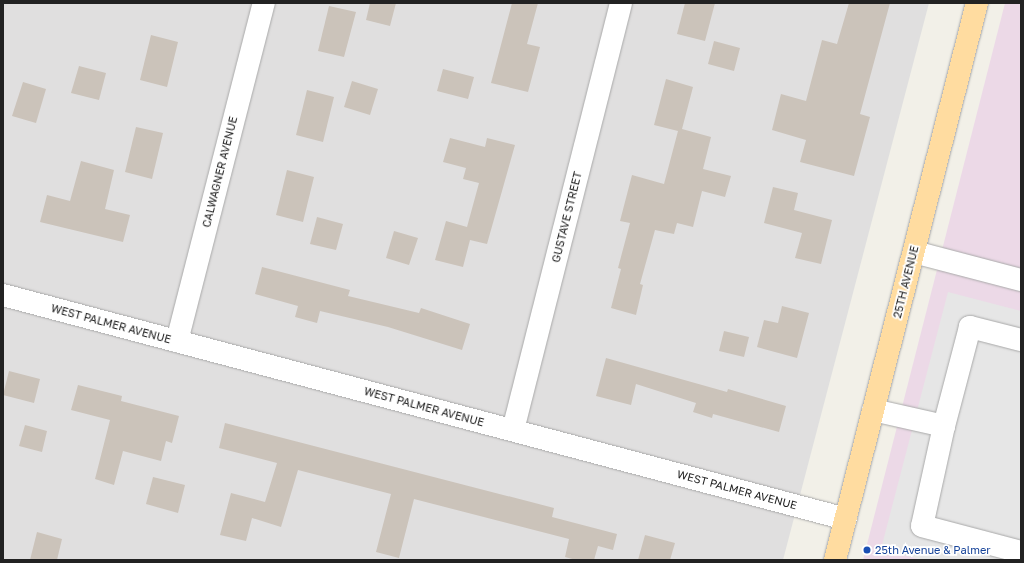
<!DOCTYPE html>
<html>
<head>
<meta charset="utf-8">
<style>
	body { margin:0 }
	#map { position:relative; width:1024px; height:563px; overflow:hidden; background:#f2f0e8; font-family:"Golos Text",sans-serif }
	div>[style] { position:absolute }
	.residential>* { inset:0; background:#e0dfdf }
	.industrial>* { inset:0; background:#ecd9e7 }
	.parking>* { inset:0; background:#e6e6e6 }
	.building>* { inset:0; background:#cbc3ba }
	.roads { filter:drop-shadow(0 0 1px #a9a9a9) drop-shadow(0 0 1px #a9a9a9) }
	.minor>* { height:22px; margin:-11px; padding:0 11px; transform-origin:11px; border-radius:11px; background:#fff }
	.major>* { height:22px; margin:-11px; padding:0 11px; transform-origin:11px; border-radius:11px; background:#ffdca0 }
	.dots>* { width:11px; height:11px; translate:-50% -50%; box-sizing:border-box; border:2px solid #fff; border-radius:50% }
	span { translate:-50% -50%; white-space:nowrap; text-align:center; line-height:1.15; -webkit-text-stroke:3.5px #fff; paint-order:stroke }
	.street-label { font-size:11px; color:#222 }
	.transit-label { font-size:11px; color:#164399 }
	.left { translate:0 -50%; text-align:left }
	.frame { position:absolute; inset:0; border:4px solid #222; pointer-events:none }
</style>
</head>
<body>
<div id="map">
	<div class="residential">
		<div style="clip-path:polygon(3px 3px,929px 3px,783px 560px,3px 560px)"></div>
	</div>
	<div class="industrial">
		<div style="clip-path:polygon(1005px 3px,1021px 3px,1021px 560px,863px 560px)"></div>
	</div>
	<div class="parking">
		<div style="clip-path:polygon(948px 292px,1021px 311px,1021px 560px,922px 560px,881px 549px)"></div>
	</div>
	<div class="building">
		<div style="clip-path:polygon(370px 3px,396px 3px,390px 26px,366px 20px)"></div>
		<div style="clip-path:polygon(512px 3px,538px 3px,527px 44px,540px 47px,528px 92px,491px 83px)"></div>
		<div style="clip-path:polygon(685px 3px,715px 3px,705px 41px,677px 34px)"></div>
		<div style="clip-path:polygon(849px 3px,890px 3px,860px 114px,870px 117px,854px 176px,800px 162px,806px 140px,772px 130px,781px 94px,806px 101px,822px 40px,837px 44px)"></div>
		<div style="clip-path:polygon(329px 6px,356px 12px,344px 57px,318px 51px)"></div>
		<div style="clip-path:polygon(151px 35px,178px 42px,167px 87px,140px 80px)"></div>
		<div style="clip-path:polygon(714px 41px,740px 48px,734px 71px,708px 64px)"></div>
		<div style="clip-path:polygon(79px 66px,106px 73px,99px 100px,71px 93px)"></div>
		<div style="clip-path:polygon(443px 69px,474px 77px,468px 99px,437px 91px)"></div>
		<div style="clip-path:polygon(666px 79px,693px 87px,682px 129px,711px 137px,703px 169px,731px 176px,725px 197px,702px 191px,693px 227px,677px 223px,674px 234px,655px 230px,640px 284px,643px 285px,636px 315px,611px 308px,621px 269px,618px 268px,630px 223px,620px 221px,632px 175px,664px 184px,678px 131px,654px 125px)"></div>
		<div style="clip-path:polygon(352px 81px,378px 89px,370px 115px,344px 107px)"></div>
		<div style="clip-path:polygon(23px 82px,46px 89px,36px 123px,12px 116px)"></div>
		<div style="clip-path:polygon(307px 90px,334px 97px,323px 142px,296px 135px)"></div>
		<div style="clip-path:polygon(136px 127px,163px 133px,152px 179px,125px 172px)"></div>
		<div style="clip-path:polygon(450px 138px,485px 147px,487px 138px,515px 145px,487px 244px,470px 240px,463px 267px,435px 260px,446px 221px,467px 227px,479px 183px,463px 179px,466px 168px,443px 162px)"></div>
		<div style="clip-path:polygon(81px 161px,114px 170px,105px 209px,130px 215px,123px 242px,40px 222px,47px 195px,70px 201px)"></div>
		<div style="clip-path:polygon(287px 170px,314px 177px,303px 222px,276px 215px)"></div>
		<div style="clip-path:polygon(773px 187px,798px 193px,794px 210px,832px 220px,821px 264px,795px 258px,802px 233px,764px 223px)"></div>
		<div style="clip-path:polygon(317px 217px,343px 224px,336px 250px,310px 244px)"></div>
		<div style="clip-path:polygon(394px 231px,418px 238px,409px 265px,386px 258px)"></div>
		<div style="clip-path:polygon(262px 267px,350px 290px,348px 296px,419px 313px,421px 308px,470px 324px,462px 350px,388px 327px,320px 311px,317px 323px,295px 317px,298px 306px,255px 294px)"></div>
		<div style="clip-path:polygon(782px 306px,809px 313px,797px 358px,757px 347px,764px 320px,778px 323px)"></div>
		<div style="clip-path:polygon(724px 331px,749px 337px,744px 357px,719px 351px)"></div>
		<div style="clip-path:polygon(606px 358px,727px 392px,728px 389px,786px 406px,779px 432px,713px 414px,712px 418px,693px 412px,696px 403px,636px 384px,631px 405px,596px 396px)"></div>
		<div style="clip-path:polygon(9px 371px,40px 379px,34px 403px,3px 395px)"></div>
		<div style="clip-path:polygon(78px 385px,122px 396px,121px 401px,179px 416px,172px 443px,166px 441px,161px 461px,123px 451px,114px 485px,95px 479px,110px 420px,71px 410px)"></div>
		<div style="clip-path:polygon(225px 423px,554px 508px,552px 517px,617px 534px,613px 550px,598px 546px,594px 560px,576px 560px,565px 557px,569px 539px,414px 499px,399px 558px,376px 552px,391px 494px,298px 470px,281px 527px,252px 518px,246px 541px,220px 535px,231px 493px,265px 502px,277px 463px,219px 448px)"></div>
		<div style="clip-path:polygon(25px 425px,47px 431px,42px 452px,19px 446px)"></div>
		<div style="clip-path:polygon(153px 477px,185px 485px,178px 513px,146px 504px)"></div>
		<div style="clip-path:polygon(37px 532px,62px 539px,57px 560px,30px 560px)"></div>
		<div style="clip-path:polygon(645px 535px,675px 543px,670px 560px,638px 560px)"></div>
	</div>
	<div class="roads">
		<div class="minor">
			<div style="left:914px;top:252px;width:111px;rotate:14.7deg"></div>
			<div style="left:3px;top:295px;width:872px;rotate:14.88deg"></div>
			<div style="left:1021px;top:340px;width:53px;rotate:-165.7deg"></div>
			<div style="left:970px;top:327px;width:102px;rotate:104.7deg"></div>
			<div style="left:944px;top:426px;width:102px;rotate:102.4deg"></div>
			<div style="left:922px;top:526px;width:102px;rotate:14.7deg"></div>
			<div style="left:177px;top:341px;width:349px;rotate:-75.6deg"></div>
			<div style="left:873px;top:410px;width:73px;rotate:12.7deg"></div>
			<div style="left:513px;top:430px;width:440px;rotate:-75.8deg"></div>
		</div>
		<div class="major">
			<div style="left:835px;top:560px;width:575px;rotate:-75.7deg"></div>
		</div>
	</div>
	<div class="dots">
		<div style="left:867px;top:550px;background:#1a4fb4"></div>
	</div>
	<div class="street-label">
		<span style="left:220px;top:172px;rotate:-76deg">CALWAGNER AVENUE</span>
		<span style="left:567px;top:217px;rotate:-76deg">GUSTAVE STREET</span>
		<span style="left:906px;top:282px;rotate:-76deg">25TH AVENUE</span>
		<span style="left:111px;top:324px;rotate:15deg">WEST PALMER AVENUE</span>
		<span style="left:424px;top:407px;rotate:15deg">WEST PALMER AVENUE</span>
		<span style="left:737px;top:490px;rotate:15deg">WEST PALMER AVENUE</span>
	</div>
	<div class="transit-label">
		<span class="left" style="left:875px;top:550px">25th Avenue &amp; Palmer</span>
	</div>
	<div class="frame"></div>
</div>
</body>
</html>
